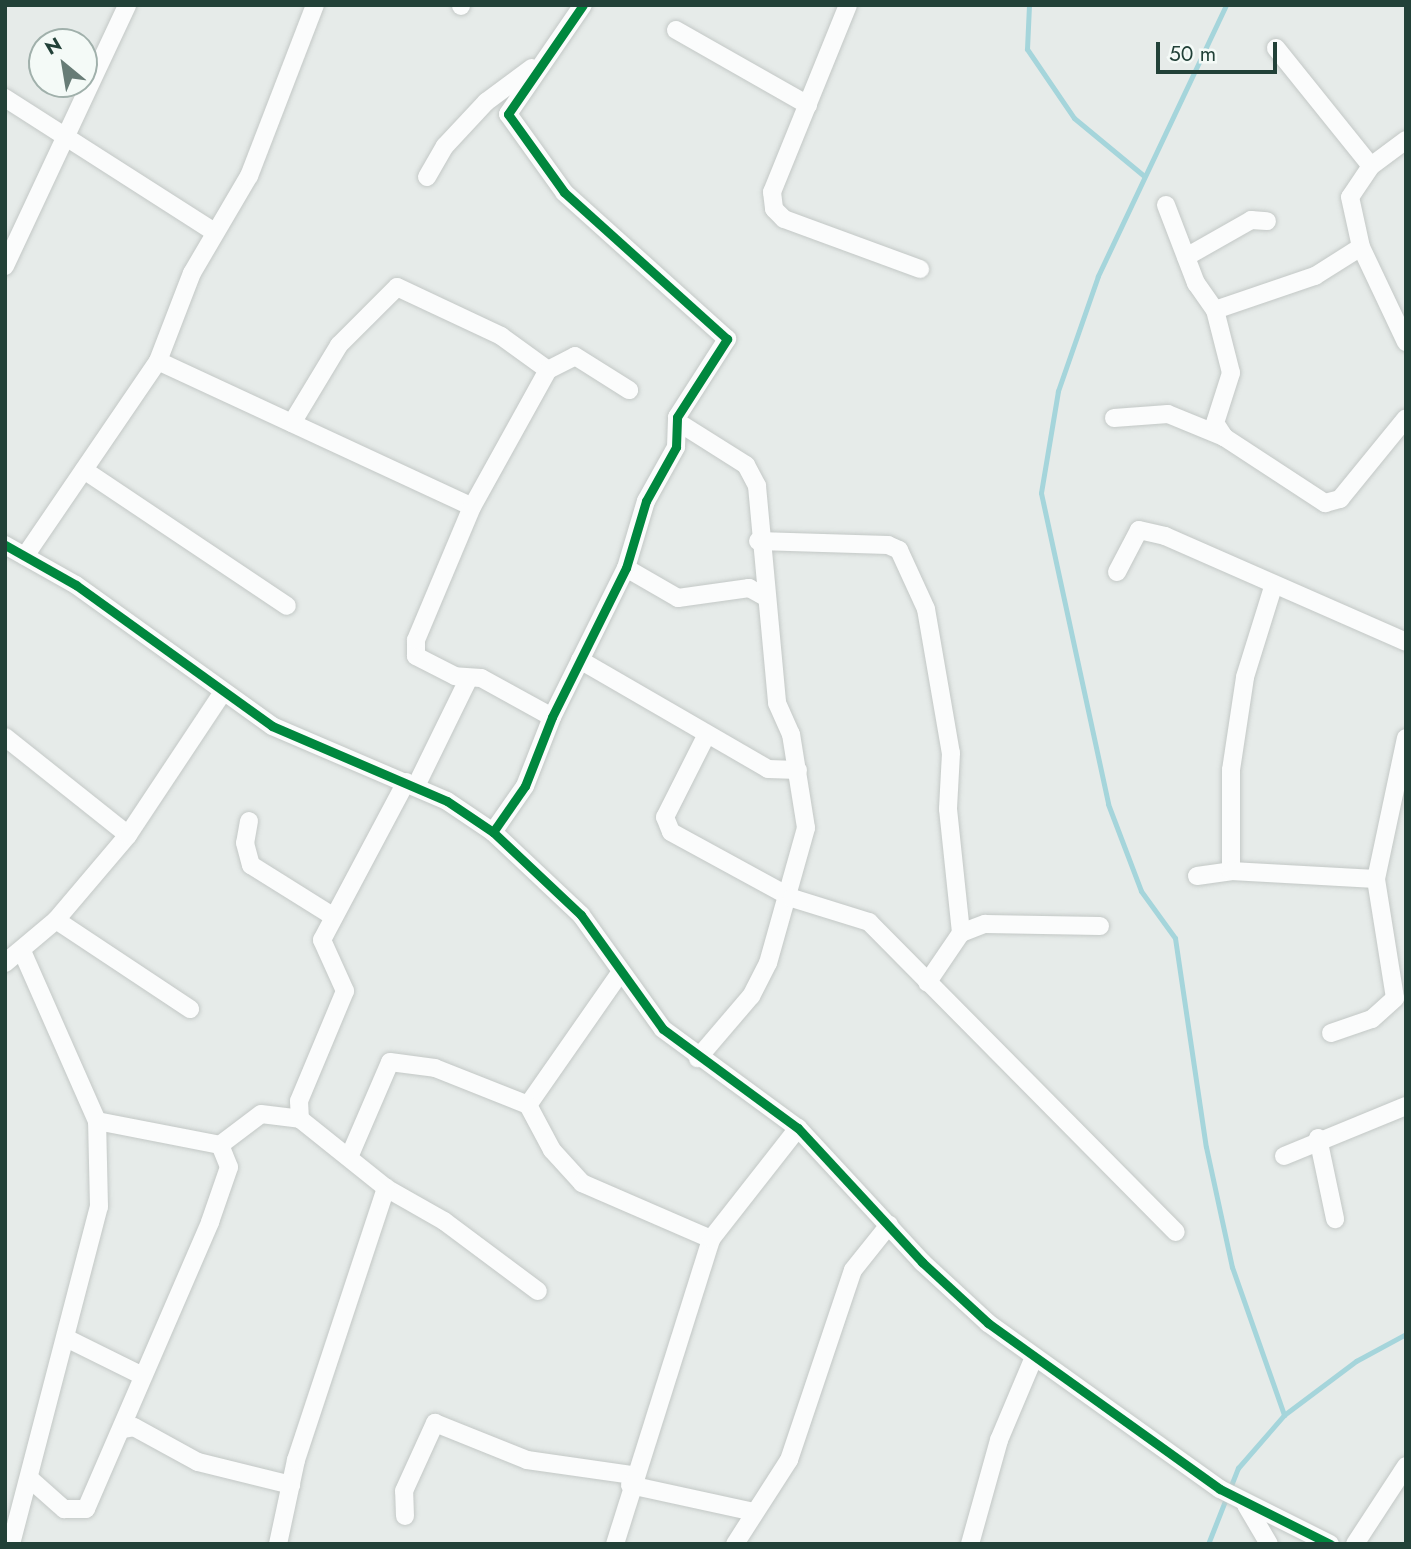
<!DOCTYPE html>
<html>
<head>
<meta charset="utf-8">
<style>
	body { margin:0 }
	#map { position:relative; width:1411px; height:1549px; overflow:hidden; background:#e6ebe9; font-family:Jost,sans-serif }
	div>[style] { position:absolute }
	.stream>* { height:5px; margin:-2.5px; padding:0 2.5px; transform-origin:2.5px; border-radius:2.5px; background:#a5d5db }
	.roads { filter:drop-shadow(0 0 2px #c3c8c6) drop-shadow(0 0 2px #c3c8c6) }
	.minor>* { height:18px; margin:-9px; padding:0 9px; transform-origin:9px; border-radius:9px; background:#fbfcfc }
	.cycleway>* { height:9px; margin:-4.5px; padding:0 4.5px; transform-origin:4.5px; border-radius:4.5px; background:#00873e }
	span { translate:-50% -50%; white-space:nowrap; text-align:center; line-height:1.15; -webkit-text-stroke:5px #f4faf7; paint-order:stroke }
	.frame { position:absolute; inset:0; border:7px solid #224138; pointer-events:none }
	.north { position:absolute; left:28px; top:28px; width:70px; height:70px; box-sizing:border-box; background:#f4faf7; border:2px solid #a0b0ab; border-radius:50%; rotate:330deg; font-size:19px; font-weight:700; line-height:28px; text-align:center; color:#224138 }
	.north::after { content:''; display:block; margin:auto; width:24px; height:32px; background:#677c76; clip-path:polygon(50% 0,100% 100%,50% 72%,0 100%) }
	.scale { position:absolute; left:1156px; top:42px; width:121px; height:32px; box-sizing:border-box; border:4px solid #224138; border-top:0; padding-left:9px; font-size:21px; line-height:24px; white-space:nowrap; color:#224138; -webkit-text-stroke:5px #f4faf7; paint-order:stroke }
</style>
</head>
<body>
<div id="map">
	<div class="stream">
		<div style="left:1029px;top:5px;width:44px;rotate:92.6deg"></div>
		<div style="left:1027px;top:49px;width:83px;rotate:55.7deg"></div>
		<div style="left:1074px;top:118px;width:91px;rotate:39.6deg"></div>
		<div style="left:1226px;top:5px;width:300px;rotate:115.3deg"></div>
		<div style="left:1098px;top:276px;width:122px;rotate:109.2deg"></div>
		<div style="left:1058px;top:391px;width:103px;rotate:99.5deg"></div>
		<div style="left:1041px;top:493px;width:318px;rotate:77.8deg"></div>
		<div style="left:1108px;top:804px;width:93px;rotate:69.2deg"></div>
		<div style="left:1141px;top:891px;width:58px;rotate:54.1deg"></div>
		<div style="left:1175px;top:938px;width:211px;rotate:81.6deg"></div>
		<div style="left:1206px;top:1147px;width:123px;rotate:77.8deg"></div>
		<div style="left:1232px;top:1267px;width:157px;rotate:70.6deg"></div>
		<div style="left:1208px;top:1544px;width:82px;rotate:-68.5deg"></div>
		<div style="left:1238px;top:1468px;width:70px;rotate:-49deg"></div>
		<div style="left:1284px;top:1415px;width:90px;rotate:-36.9deg"></div>
		<div style="left:1356px;top:1361px;width:57px;rotate:-28.4deg"></div>
	</div>
	<div class="roads">
		<div class="minor">
			<div style="left:461px;top:5px;width:1px;rotate:90deg"></div>
			<div style="left:848px;top:5px;width:202px;rotate:112.1deg"></div>
			<div style="left:772px;top:192px;width:17px;rotate:83deg"></div>
			<div style="left:774px;top:209px;width:14px;rotate:45deg"></div>
			<div style="left:784px;top:219px;width:145px;rotate:20.2deg"></div>
			<div style="left:676px;top:30px;width:152px;rotate:29.6deg"></div>
			<div style="left:1276px;top:48px;width:151px;rotate:51.2deg"></div>
			<div style="left:5px;top:98px;width:247px;rotate:32.6deg"></div>
			<div style="left:1406px;top:140px;width:44px;rotate:143.4deg"></div>
			<div style="left:1371px;top:166px;width:37px;rotate:124deg"></div>
			<div style="left:1350px;top:197px;width:51px;rotate:77.6deg"></div>
			<div style="left:1361px;top:247px;width:105px;rotate:64.7deg"></div>
			<div style="left:427px;top:177px;width:36px;rotate:-60deg"></div>
			<div style="left:445px;top:146px;width:60px;rotate:-47deg"></div>
			<div style="left:486px;top:102px;width:57px;rotate:-36.5deg"></div>
			<div style="left:1166px;top:205px;width:84px;rotate:69deg"></div>
			<div style="left:1196px;top:283px;width:33px;rotate:55deg"></div>
			<div style="left:1215px;top:310px;width:65px;rotate:75.7deg"></div>
			<div style="left:1231px;top:373px;width:52px;rotate:107.7deg"></div>
			<div style="left:1215px;top:423px;width:17px;rotate:57deg"></div>
			<div style="left:1186px;top:257px;width:75px;rotate:-29.6deg"></div>
			<div style="left:1251px;top:220px;width:16px;rotate:4deg"></div>
			<div style="left:5px;top:266px;width:288px;rotate:-64.9deg"></div>
			<div style="left:1215px;top:310px;width:106px;rotate:-18.8deg"></div>
			<div style="left:1315px;top:276px;width:54px;rotate:-32.2deg"></div>
			<div style="left:158px;top:361px;width:346px;rotate:24.9deg"></div>
			<div style="left:1114px;top:418px;width:54px;rotate:-4.2deg"></div>
			<div style="left:1168px;top:414px;width:61px;rotate:22.3deg"></div>
			<div style="left:1224px;top:437px;width:121px;rotate:33.2deg"></div>
			<div style="left:1325px;top:503px;width:16px;rotate:-15deg"></div>
			<div style="left:1340px;top:499px;width:104px;rotate:-50.8deg"></div>
			<div style="left:292px;top:423px;width:91px;rotate:-58.9deg"></div>
			<div style="left:339px;top:345px;width:82px;rotate:-45deg"></div>
			<div style="left:397px;top:287px;width:115px;rotate:25.2deg"></div>
			<div style="left:501px;top:336px;width:58px;rotate:35.9deg"></div>
			<div style="left:681px;top:424px;width:77px;rotate:32.2deg"></div>
			<div style="left:746px;top:465px;width:24px;rotate:62deg"></div>
			<div style="left:757px;top:486px;width:218px;rotate:84.7deg"></div>
			<div style="left:777px;top:703px;width:34px;rotate:66deg"></div>
			<div style="left:791px;top:734px;width:95px;rotate:80.9deg"></div>
			<div style="left:806px;top:828px;width:140px;rotate:105.7deg"></div>
			<div style="left:768px;top:963px;width:37px;rotate:117deg"></div>
			<div style="left:751px;top:996px;width:82px;rotate:130.5deg"></div>
			<div style="left:84px;top:470px;width:244px;rotate:33.8deg"></div>
			<div style="left:758px;top:541px;width:130px;rotate:1.8deg"></div>
			<div style="left:888px;top:545px;width:12px;rotate:24deg"></div>
			<div style="left:899px;top:550px;width:65px;rotate:65.4deg"></div>
			<div style="left:926px;top:609px;width:146px;rotate:80.2deg"></div>
			<div style="left:951px;top:753px;width:56px;rotate:93.1deg"></div>
			<div style="left:948px;top:809px;width:125px;rotate:84deg"></div>
			<div style="left:961px;top:933px;width:60px;rotate:124.2deg"></div>
			<div style="left:5px;top:545px;width:81px;rotate:29.4deg"></div>
			<div style="left:76px;top:585px;width:241px;rotate:35.7deg"></div>
			<div style="left:272px;top:726px;width:190px;rotate:23.2deg"></div>
			<div style="left:447px;top:801px;width:55px;rotate:34deg"></div>
			<div style="left:493px;top:832px;width:121px;rotate:43.3deg"></div>
			<div style="left:581px;top:915px;width:140px;rotate:54.3deg"></div>
			<div style="left:663px;top:1029px;width:167px;rotate:36.3deg"></div>
			<div style="left:798px;top:1128px;width:183px;rotate:47.2deg"></div>
			<div style="left:922px;top:1262px;width:90px;rotate:42.7deg"></div>
			<div style="left:988px;top:1323px;width:285px;rotate:35.6deg"></div>
			<div style="left:1220px;top:1489px;width:123px;rotate:26.6deg"></div>
			<div style="left:25px;top:556px;width:236px;rotate:-55.7deg"></div>
			<div style="left:158px;top:361px;width:94px;rotate:-68.9deg"></div>
			<div style="left:192px;top:273px;width:113px;rotate:-59.6deg"></div>
			<div style="left:249px;top:176px;width:183px;rotate:-68.9deg"></div>
			<div style="left:626px;top:568px;width:60px;rotate:30deg"></div>
			<div style="left:678px;top:598px;width:72px;rotate:-8deg"></div>
			<div style="left:749px;top:588px;width:18px;rotate:29deg"></div>
			<div style="left:1117px;top:572px;width:47px;rotate:-62.4deg"></div>
			<div style="left:1139px;top:530px;width:27px;rotate:13deg"></div>
			<div style="left:1165px;top:536px;width:263px;rotate:23.7deg"></div>
			<div style="left:580px;top:660px;width:217px;rotate:30.1deg"></div>
			<div style="left:768px;top:769px;width:30px;rotate:2deg"></div>
			<div style="left:552px;top:717px;width:81px;rotate:-151.2deg"></div>
			<div style="left:481px;top:678px;width:26px;rotate:-176deg"></div>
			<div style="left:455px;top:676px;width:44px;rotate:-152.9deg"></div>
			<div style="left:416px;top:656px;width:16px;rotate:-90deg"></div>
			<div style="left:416px;top:640px;width:144px;rotate:-67.2deg"></div>
			<div style="left:472px;top:507px;width:157px;rotate:-61deg"></div>
			<div style="left:548px;top:370px;width:30px;rotate:-27deg"></div>
			<div style="left:575px;top:356px;width:64px;rotate:32.2deg"></div>
			<div style="left:706px;top:736px;width:91px;rotate:116.8deg"></div>
			<div style="left:665px;top:817px;width:16px;rotate:68deg"></div>
			<div style="left:671px;top:832px;width:138px;rotate:28.6deg"></div>
			<div style="left:792px;top:898px;width:81px;rotate:17.3deg"></div>
			<div style="left:869px;top:922px;width:436px;rotate:45.3deg"></div>
			<div style="left:5px;top:737px;width:157px;rotate:38.5deg"></div>
			<div style="left:406px;top:782px;width:179px;rotate:118deg"></div>
			<div style="left:322px;top:940px;width:56px;rotate:65.7deg"></div>
			<div style="left:345px;top:991px;width:119px;rotate:112.7deg"></div>
			<div style="left:299px;top:1101px;width:18px;rotate:87deg"></div>
			<div style="left:300px;top:1119px;width:110px;rotate:38.7deg"></div>
			<div style="left:386px;top:1188px;width:67px;rotate:29.6deg"></div>
			<div style="left:444px;top:1221px;width:117px;rotate:36.7deg"></div>
			<div style="left:416px;top:786px;width:118px;rotate:-63.9deg"></div>
			<div style="left:249px;top:821px;width:22px;rotate:100deg"></div>
			<div style="left:245px;top:843px;width:23px;rotate:75deg"></div>
			<div style="left:251px;top:865px;width:94px;rotate:32deg"></div>
			<div style="left:493px;top:832px;width:56px;rotate:-55.2deg"></div>
			<div style="left:525px;top:786px;width:74px;rotate:-68.6deg"></div>
			<div style="left:552px;top:717px;width:166px;rotate:-63.6deg"></div>
			<div style="left:626px;top:568px;width:70px;rotate:-73.4deg"></div>
			<div style="left:646px;top:501px;width:62px;rotate:-60.9deg"></div>
			<div style="left:676px;top:447px;width:30px;rotate:-88deg"></div>
			<div style="left:677px;top:417px;width:93px;rotate:-57.3deg"></div>
			<div style="left:727px;top:339px;width:219px;rotate:-138deg"></div>
			<div style="left:564px;top:192px;width:96px;rotate:-125.7deg"></div>
			<div style="left:508px;top:114px;width:132px;rotate:-55.5deg"></div>
			<div style="left:1231px;top:871px;width:101px;rotate:-90deg"></div>
			<div style="left:1231px;top:770px;width:94px;rotate:-81.4deg"></div>
			<div style="left:1245px;top:677px;width:97px;rotate:-72.7deg"></div>
			<div style="left:1197px;top:876px;width:34px;rotate:-8deg"></div>
			<div style="left:1231px;top:871px;width:145px;rotate:3.2deg"></div>
			<div style="left:56px;top:920px;width:161px;rotate:33.6deg"></div>
			<div style="left:961px;top:933px;width:26px;rotate:-21deg"></div>
			<div style="left:985px;top:924px;width:115px;rotate:1deg"></div>
			<div style="left:5px;top:963px;width:67px;rotate:-40.1deg"></div>
			<div style="left:56px;top:920px;width:111px;rotate:-49.7deg"></div>
			<div style="left:128px;top:835px;width:168px;rotate:-56.4deg"></div>
			<div style="left:1331px;top:1033px;width:43px;rotate:-18.9deg"></div>
			<div style="left:1372px;top:1019px;width:31px;rotate:-42deg"></div>
			<div style="left:1395px;top:998px;width:121px;rotate:-99.1deg"></div>
			<div style="left:1376px;top:879px;width:144px;rotate:-78deg"></div>
			<div style="left:528px;top:1105px;width:161px;rotate:-55.1deg"></div>
			<div style="left:97px;top:1121px;width:125px;rotate:11deg"></div>
			<div style="left:220px;top:1145px;width:51px;rotate:-37.1deg"></div>
			<div style="left:261px;top:1114px;width:39px;rotate:7deg"></div>
			<div style="left:1318px;top:1138px;width:83px;rotate:78.1deg"></div>
			<div style="left:350px;top:1155px;width:101px;rotate:-66.7deg"></div>
			<div style="left:390px;top:1062px;width:45px;rotate:7.6deg"></div>
			<div style="left:435px;top:1068px;width:100px;rotate:21.7deg"></div>
			<div style="left:528px;top:1105px;width:51px;rotate:61.9deg"></div>
			<div style="left:552px;top:1150px;width:45px;rotate:47.7deg"></div>
			<div style="left:582px;top:1183px;width:141px;rotate:23.5deg"></div>
			<div style="left:1284px;top:1156px;width:132px;rotate:-22.3deg"></div>
			<div style="left:66px;top:1338px;width:84px;rotate:26.3deg"></div>
			<div style="left:124px;top:1429px;width:10px;rotate:-11deg"></div>
			<div style="left:134px;top:1427px;width:73px;rotate:28.7deg"></div>
			<div style="left:198px;top:1462px;width:96px;rotate:13.9deg"></div>
			<div style="left:29px;top:1478px;width:47px;rotate:41.5deg"></div>
			<div style="left:64px;top:1509px;width:22px"></div>
			<div style="left:86px;top:1509px;width:313px;rotate:-66.6deg"></div>
			<div style="left:210px;top:1222px;width:58px;rotate:-70.9deg"></div>
			<div style="left:229px;top:1167px;width:24px;rotate:-112deg"></div>
			<div style="left:630px;top:1485px;width:127px;rotate:12.3deg"></div>
			<div style="left:1246px;top:1505px;width:45px;rotate:59.5deg"></div>
			<div style="left:405px;top:1516px;width:25px;rotate:-92deg"></div>
			<div style="left:404px;top:1491px;width:75px;rotate:-65.5deg"></div>
			<div style="left:435px;top:1423px;width:99px;rotate:21.9deg"></div>
			<div style="left:527px;top:1460px;width:107px;rotate:8.1deg"></div>
			<div style="left:11px;top:1544px;width:348px;rotate:-75.4deg"></div>
			<div style="left:99px;top:1207px;width:86px;rotate:-91.3deg"></div>
			<div style="left:97px;top:1121px;width:186px;rotate:-113.8deg"></div>
			<div style="left:278px;top:1544px;width:86px;rotate:-77.9deg"></div>
			<div style="left:296px;top:1460px;width:287px;rotate:-71.7deg"></div>
			<div style="left:615px;top:1544px;width:320px;rotate:-72.5deg"></div>
			<div style="left:711px;top:1239px;width:141px;rotate:-51.9deg"></div>
			<div style="left:735px;top:1544px;width:100px;rotate:-57.3deg"></div>
			<div style="left:789px;top:1460px;width:200px;rotate:-71.4deg"></div>
			<div style="left:853px;top:1270px;width:58px;rotate:-51.3deg"></div>
			<div style="left:970px;top:1544px;width:108px;rotate:-74.4deg"></div>
			<div style="left:999px;top:1440px;width:90px;rotate:-67.1deg"></div>
			<div style="left:1355px;top:1544px;width:93px;rotate:-56.8deg"></div>
		</div>
	</div>
	<div class="cycleway">
		<div style="left:5px;top:545px;width:81px;rotate:29.4deg"></div>
		<div style="left:76px;top:585px;width:241px;rotate:35.7deg"></div>
		<div style="left:272px;top:726px;width:190px;rotate:23.2deg"></div>
		<div style="left:447px;top:801px;width:55px;rotate:34deg"></div>
		<div style="left:493px;top:832px;width:121px;rotate:43.3deg"></div>
		<div style="left:581px;top:915px;width:140px;rotate:54.3deg"></div>
		<div style="left:663px;top:1029px;width:167px;rotate:36.3deg"></div>
		<div style="left:798px;top:1128px;width:183px;rotate:47.2deg"></div>
		<div style="left:922px;top:1262px;width:90px;rotate:42.7deg"></div>
		<div style="left:988px;top:1323px;width:285px;rotate:35.6deg"></div>
		<div style="left:1220px;top:1489px;width:123px;rotate:26.6deg"></div>
		<div style="left:493px;top:832px;width:56px;rotate:-55.2deg"></div>
		<div style="left:525px;top:786px;width:74px;rotate:-68.6deg"></div>
		<div style="left:552px;top:717px;width:166px;rotate:-63.6deg"></div>
		<div style="left:626px;top:568px;width:70px;rotate:-73.4deg"></div>
		<div style="left:646px;top:501px;width:62px;rotate:-60.9deg"></div>
		<div style="left:676px;top:447px;width:30px;rotate:-88deg"></div>
		<div style="left:677px;top:417px;width:93px;rotate:-57.3deg"></div>
		<div style="left:727px;top:339px;width:219px;rotate:-138deg"></div>
		<div style="left:564px;top:192px;width:96px;rotate:-125.7deg"></div>
		<div style="left:508px;top:114px;width:132px;rotate:-55.5deg"></div>
	</div>
	<div class="frame"></div>
	<div class="north">N</div>
	<div class="scale">50 m</div>
</div>
</body>
</html>
